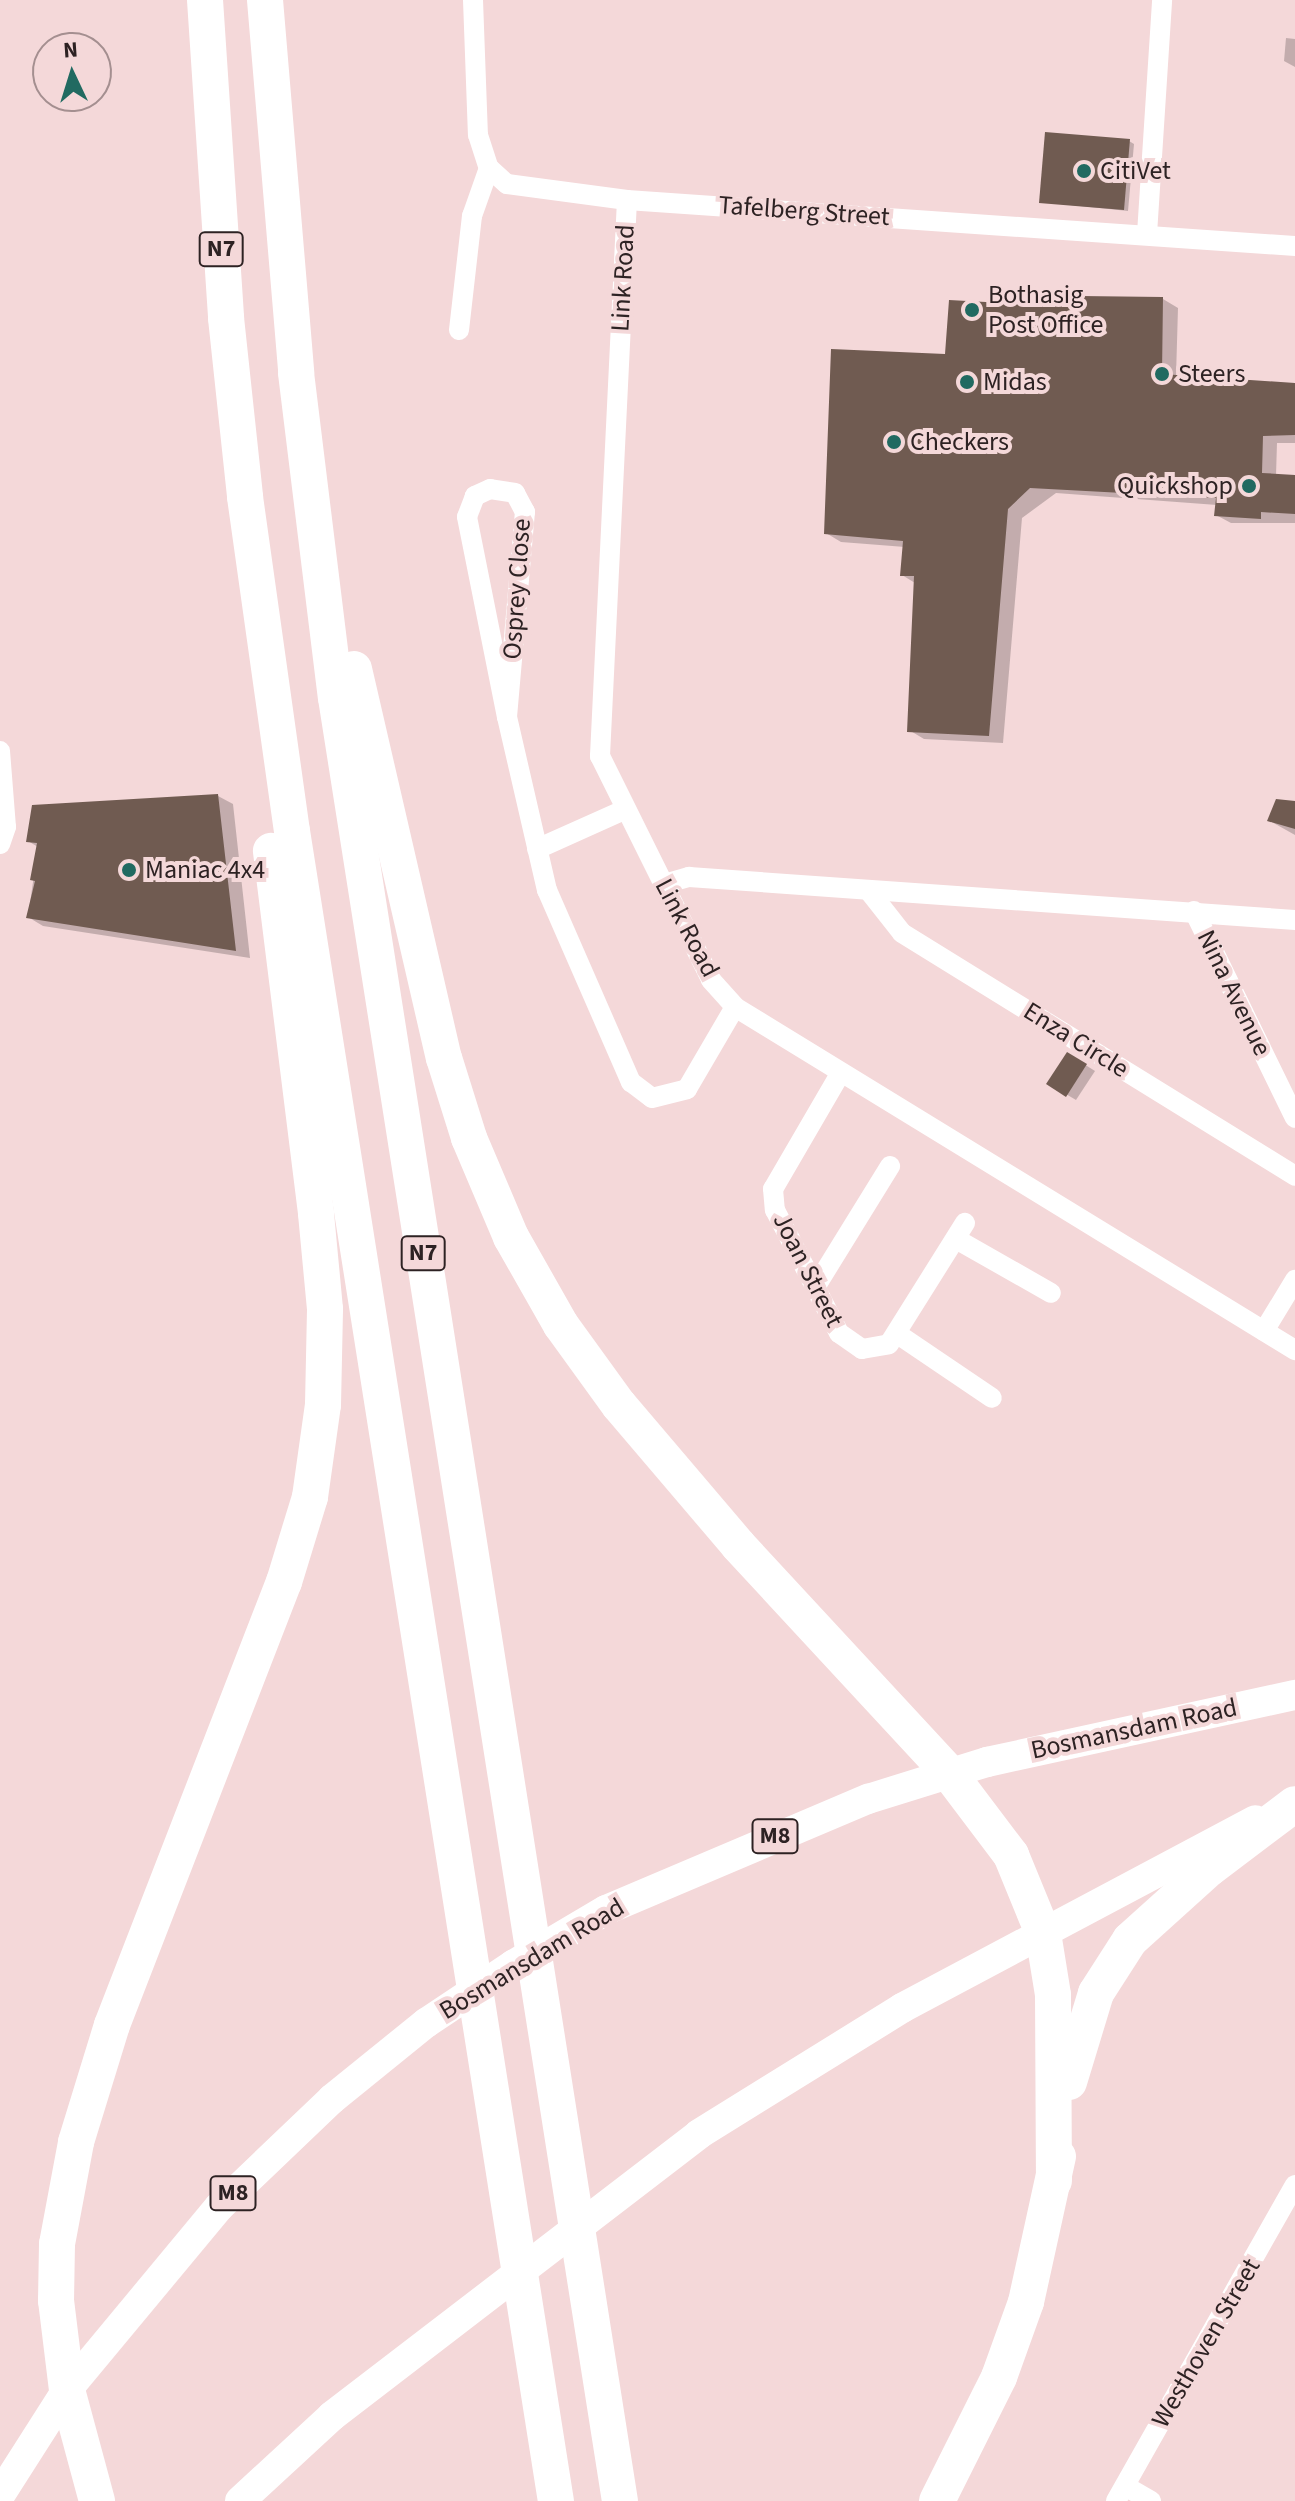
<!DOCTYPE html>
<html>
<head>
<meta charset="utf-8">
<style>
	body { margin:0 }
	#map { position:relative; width:1295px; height:2501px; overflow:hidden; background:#f4d8d9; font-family:"Source Sans 3",sans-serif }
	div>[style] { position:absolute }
	.shadow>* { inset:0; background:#0003 }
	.building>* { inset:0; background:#705b51 }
	.street>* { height:20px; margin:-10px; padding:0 10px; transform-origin:10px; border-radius:10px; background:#fff }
	.primary>* { height:30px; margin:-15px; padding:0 15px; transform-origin:15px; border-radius:15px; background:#fff }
	.highway>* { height:36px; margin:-18px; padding:0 18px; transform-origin:18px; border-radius:18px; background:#fff }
	.dots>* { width:22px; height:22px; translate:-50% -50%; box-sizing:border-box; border:4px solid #f4d8d9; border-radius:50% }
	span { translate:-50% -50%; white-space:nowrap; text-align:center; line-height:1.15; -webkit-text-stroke:8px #f4d8d9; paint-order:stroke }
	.shield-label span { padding:2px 6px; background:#f4d8d9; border:2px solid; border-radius:6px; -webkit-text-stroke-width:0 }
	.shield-label { font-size:24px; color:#2d2223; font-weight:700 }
	.poi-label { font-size:26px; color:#2d2223 }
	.left { translate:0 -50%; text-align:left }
	.right { translate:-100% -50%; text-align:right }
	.street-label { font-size:26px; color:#2d2223 }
	.north { position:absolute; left:32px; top:32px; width:80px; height:80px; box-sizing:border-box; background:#f4d8d9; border:2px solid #a48f90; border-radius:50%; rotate:356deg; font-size:22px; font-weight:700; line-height:32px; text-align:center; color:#2d2223 }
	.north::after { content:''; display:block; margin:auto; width:28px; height:36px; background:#216a61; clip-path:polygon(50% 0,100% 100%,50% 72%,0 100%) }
</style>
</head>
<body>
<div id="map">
	<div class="shadow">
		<div style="clip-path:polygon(1286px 38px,1295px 39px,1295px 67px,1284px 61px)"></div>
		<div style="clip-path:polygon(1129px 141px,1134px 144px,1128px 211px,1041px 202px)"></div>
		<div style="clip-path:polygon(1163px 299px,1178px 308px,1176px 377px,1295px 385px,1295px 443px,1277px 443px,1276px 476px,1295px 477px,1295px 523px,1231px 523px,1216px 515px,1217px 505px,1056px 493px,1022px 518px,1003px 743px,924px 739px,909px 730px,915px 583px,902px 575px,905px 547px,841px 542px,826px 533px,947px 356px,1080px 309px)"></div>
		<div style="clip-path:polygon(218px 796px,233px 804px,250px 958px,43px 926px,28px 917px,38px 847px,28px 841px)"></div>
		<div style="clip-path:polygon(1295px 803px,1295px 835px,1270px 821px)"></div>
		<div style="clip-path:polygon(1068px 1054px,1095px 1071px,1076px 1100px,1049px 1084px)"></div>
	</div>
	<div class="building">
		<div style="clip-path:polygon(1045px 132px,1130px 139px,1124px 210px,1039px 203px)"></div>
		<div style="clip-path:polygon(1080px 296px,1163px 297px,1162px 374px,1295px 383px,1295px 435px,1263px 436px,1262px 473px,1295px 475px,1295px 514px,1261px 512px,1261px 519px,1214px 516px,1216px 498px,1030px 488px,1008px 509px,989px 736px,907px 732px,914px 576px,900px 576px,903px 541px,824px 534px,831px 349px,945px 354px,949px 300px,1078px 307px)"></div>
		<div style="clip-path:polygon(218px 794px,236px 951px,26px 918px,35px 881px,30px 880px,37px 843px,26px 842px,32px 805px)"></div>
		<div style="clip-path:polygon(1276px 799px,1295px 801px,1295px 829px,1267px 821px)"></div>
		<div style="clip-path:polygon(1067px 1052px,1087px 1064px,1066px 1097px,1046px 1084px)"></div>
	</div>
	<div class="street">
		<div style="left:473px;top:0;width:135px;rotate:87.9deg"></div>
		<div style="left:478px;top:135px;width:35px;rotate:72deg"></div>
		<div style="left:489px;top:168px;width:24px;rotate:42deg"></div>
		<div style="left:507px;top:184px;width:121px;rotate:7.6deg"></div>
		<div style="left:627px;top:200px;width:670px;rotate:3.94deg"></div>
		<div style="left:627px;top:200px;width:557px;rotate:92.78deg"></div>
		<div style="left:600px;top:756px;width:250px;rotate:63.6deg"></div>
		<div style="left:711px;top:980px;width:36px;rotate:48deg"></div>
		<div style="left:735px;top:1007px;width:657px;rotate:31.49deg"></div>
		<div style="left:1147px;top:234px;width:234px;rotate:-86.3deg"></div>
		<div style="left:459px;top:330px;width:115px;rotate:-83.5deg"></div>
		<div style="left:472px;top:216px;width:51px;rotate:-70.5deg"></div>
		<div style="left:507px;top:717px;width:206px;rotate:-85deg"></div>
		<div style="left:525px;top:512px;width:21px;rotate:-118deg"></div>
		<div style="left:515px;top:493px;width:25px;rotate:-171deg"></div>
		<div style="left:490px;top:489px;width:17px;rotate:155deg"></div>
		<div style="left:475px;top:496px;width:22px;rotate:111deg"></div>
		<div style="left:467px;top:517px;width:204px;rotate:78.7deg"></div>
		<div style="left:507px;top:717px;width:178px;rotate:77deg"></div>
		<div style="left:547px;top:890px;width:210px;rotate:66.4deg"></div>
		<div style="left:631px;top:1082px;width:26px;rotate:37deg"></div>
		<div style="left:652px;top:1098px;width:36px;rotate:-14deg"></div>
		<div style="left:687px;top:1089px;width:95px;rotate:-59.7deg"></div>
		<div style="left:0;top:751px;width:76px;rotate:85.5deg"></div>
		<div style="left:6px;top:827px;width:18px;rotate:109deg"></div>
		<div style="left:537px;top:849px;width:95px;rotate:-24.1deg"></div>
		<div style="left:664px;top:884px;width:26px;rotate:-16deg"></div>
		<div style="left:689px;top:877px;width:608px;rotate:4.06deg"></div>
		<div style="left:869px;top:891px;width:53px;rotate:51.8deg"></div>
		<div style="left:902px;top:933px;width:462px;rotate:31.7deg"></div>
		<div style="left:1194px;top:911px;width:230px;rotate:64deg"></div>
		<div style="left:840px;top:1074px;width:133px;rotate:120.2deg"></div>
		<div style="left:773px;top:1189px;width:21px;rotate:85deg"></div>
		<div style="left:775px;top:1210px;width:139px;rotate:62.5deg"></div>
		<div style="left:839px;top:1333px;width:28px;rotate:35deg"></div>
		<div style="left:862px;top:1349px;width:27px;rotate:-10deg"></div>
		<div style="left:889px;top:1344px;width:143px;rotate:-57.9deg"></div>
		<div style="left:956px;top:1239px;width:109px;rotate:29.6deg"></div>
		<div style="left:816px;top:1286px;width:141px;rotate:-58.3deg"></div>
		<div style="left:1264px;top:1331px;width:60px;rotate:-58.7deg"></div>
		<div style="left:899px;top:1335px;width:112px;rotate:34.1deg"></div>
		<div style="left:1125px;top:2486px;width:30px;rotate:30deg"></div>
		<div style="left:1116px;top:2501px;width:363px;rotate:-60.5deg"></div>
	</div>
	<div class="primary">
		<div style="left:0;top:2495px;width:125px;rotate:-57.5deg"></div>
		<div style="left:67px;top:2390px;width:238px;rotate:-50.3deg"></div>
		<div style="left:219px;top:2207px;width:156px;rotate:-43.7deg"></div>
		<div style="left:332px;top:2099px;width:121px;rotate:-39deg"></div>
		<div style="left:426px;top:2023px;width:105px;rotate:-33.7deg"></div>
		<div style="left:513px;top:1965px;width:108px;rotate:-30.6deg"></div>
		<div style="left:606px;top:1910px;width:285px;rotate:-23deg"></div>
		<div style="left:868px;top:1799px;width:125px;rotate:-17.3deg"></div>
		<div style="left:987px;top:1762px;width:315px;rotate:-12.3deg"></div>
		<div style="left:240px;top:2501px;width:125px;rotate:-42.7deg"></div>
		<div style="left:332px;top:2416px;width:463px;rotate:-37.5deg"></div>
		<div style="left:699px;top:2134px;width:239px;rotate:-31.8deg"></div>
		<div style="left:902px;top:2008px;width:400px;rotate:-28deg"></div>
	</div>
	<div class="highway">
		<div style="left:205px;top:0;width:319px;rotate:86.2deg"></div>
		<div style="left:226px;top:318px;width:180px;rotate:83.9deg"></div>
		<div style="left:245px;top:497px;width:337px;rotate:82deg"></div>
		<div style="left:292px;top:831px;width:1691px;rotate:81.02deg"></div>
		<div style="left:265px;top:0;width:374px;rotate:85.2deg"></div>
		<div style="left:296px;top:373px;width:327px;rotate:83deg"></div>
		<div style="left:336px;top:698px;width:1825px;rotate:81.05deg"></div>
		<div style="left:354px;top:669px;width:399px;rotate:77deg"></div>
		<div style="left:444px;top:1058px;width:84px;rotate:72.6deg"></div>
		<div style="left:469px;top:1138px;width:108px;rotate:67deg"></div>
		<div style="left:511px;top:1237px;width:101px;rotate:60.4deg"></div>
		<div style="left:561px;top:1325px;width:99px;rotate:54.1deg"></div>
		<div style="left:619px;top:1405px;width:184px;rotate:49.6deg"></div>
		<div style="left:738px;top:1545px;width:311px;rotate:47.2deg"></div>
		<div style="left:949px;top:1773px;width:103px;rotate:52.9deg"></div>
		<div style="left:1011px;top:1855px;width:84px;rotate:67.7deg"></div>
		<div style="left:1043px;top:1933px;width:63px;rotate:80.8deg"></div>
		<div style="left:1053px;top:1995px;width:186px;rotate:89.7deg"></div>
		<div style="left:1069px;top:2082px;width:93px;rotate:-73.1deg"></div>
		<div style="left:1096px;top:1993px;width:63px;rotate:-57.3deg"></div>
		<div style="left:1130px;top:1940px;width:108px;rotate:-42deg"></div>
		<div style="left:1210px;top:1868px;width:106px;rotate:-37deg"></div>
		<div style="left:97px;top:2501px;width:115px;rotate:-105.1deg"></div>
		<div style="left:67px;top:2390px;width:90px;rotate:-97deg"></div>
		<div style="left:56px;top:2301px;width:57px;rotate:-89deg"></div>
		<div style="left:57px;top:2244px;width:104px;rotate:-79.4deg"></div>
		<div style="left:76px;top:2142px;width:122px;rotate:-72.9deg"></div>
		<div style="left:112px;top:2025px;width:475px;rotate:-68.8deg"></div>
		<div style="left:284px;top:1582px;width:89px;rotate:-73deg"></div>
		<div style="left:310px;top:1497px;width:93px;rotate:-82deg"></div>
		<div style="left:323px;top:1405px;width:96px;rotate:-88.8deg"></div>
		<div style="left:325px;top:1309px;width:96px;rotate:-95.4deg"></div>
		<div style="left:316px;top:1213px;width:365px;rotate:-97.1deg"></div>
		<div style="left:937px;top:2501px;width:139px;rotate:-63.4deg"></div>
		<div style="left:999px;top:2377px;width:80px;rotate:-70.2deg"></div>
		<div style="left:1026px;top:2302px;width:149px;rotate:-77.6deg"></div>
	</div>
	<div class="dots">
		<div style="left:1084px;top:171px;background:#216a61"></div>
		<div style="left:972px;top:310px;background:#216a61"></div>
		<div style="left:1162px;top:374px;background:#216a61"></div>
		<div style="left:967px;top:382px;background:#216a61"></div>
		<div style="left:894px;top:442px;background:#216a61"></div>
		<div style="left:1249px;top:486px;background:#216a61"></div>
		<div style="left:129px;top:870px;background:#216a61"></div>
	</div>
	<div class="shield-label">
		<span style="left:221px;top:249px">N7</span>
		<span style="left:423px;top:1253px">N7</span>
		<span style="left:775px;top:1836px">M8</span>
		<span style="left:233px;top:2193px">M8</span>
	</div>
	<div class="poi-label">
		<span class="left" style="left:1100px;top:171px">CitiVet</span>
		<span class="left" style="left:988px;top:310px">Bothasig<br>Post Office</span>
		<span class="left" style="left:1178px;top:374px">Steers</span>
		<span class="left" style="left:983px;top:382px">Midas</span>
		<span class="left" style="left:910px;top:442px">Checkers</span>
		<span class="right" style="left:1233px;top:486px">Quickshop</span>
		<span class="left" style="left:145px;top:870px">Maniac 4x4</span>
	</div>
	<div class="street-label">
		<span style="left:804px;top:211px;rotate:4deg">Tafelberg Street</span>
		<span style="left:623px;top:278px;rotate:-87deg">Link Road</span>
		<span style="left:517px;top:589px;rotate:-86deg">Osprey Close</span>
		<span style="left:687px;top:928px;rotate:62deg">Link Road</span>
		<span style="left:1234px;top:993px;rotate:64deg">Nina Avenue</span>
		<span style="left:1076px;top:1040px;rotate:32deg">Enza Circle</span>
		<span style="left:808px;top:1270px;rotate:63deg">Joan Street</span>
		<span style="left:1134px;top:1729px;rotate:-12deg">Bosmansdam Road</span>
		<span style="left:532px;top:1959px;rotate:-31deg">Bosmansdam Road</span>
		<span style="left:1206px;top:2343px;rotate:-60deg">Westhoven Street</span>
	</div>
	<div class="north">N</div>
</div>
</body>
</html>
